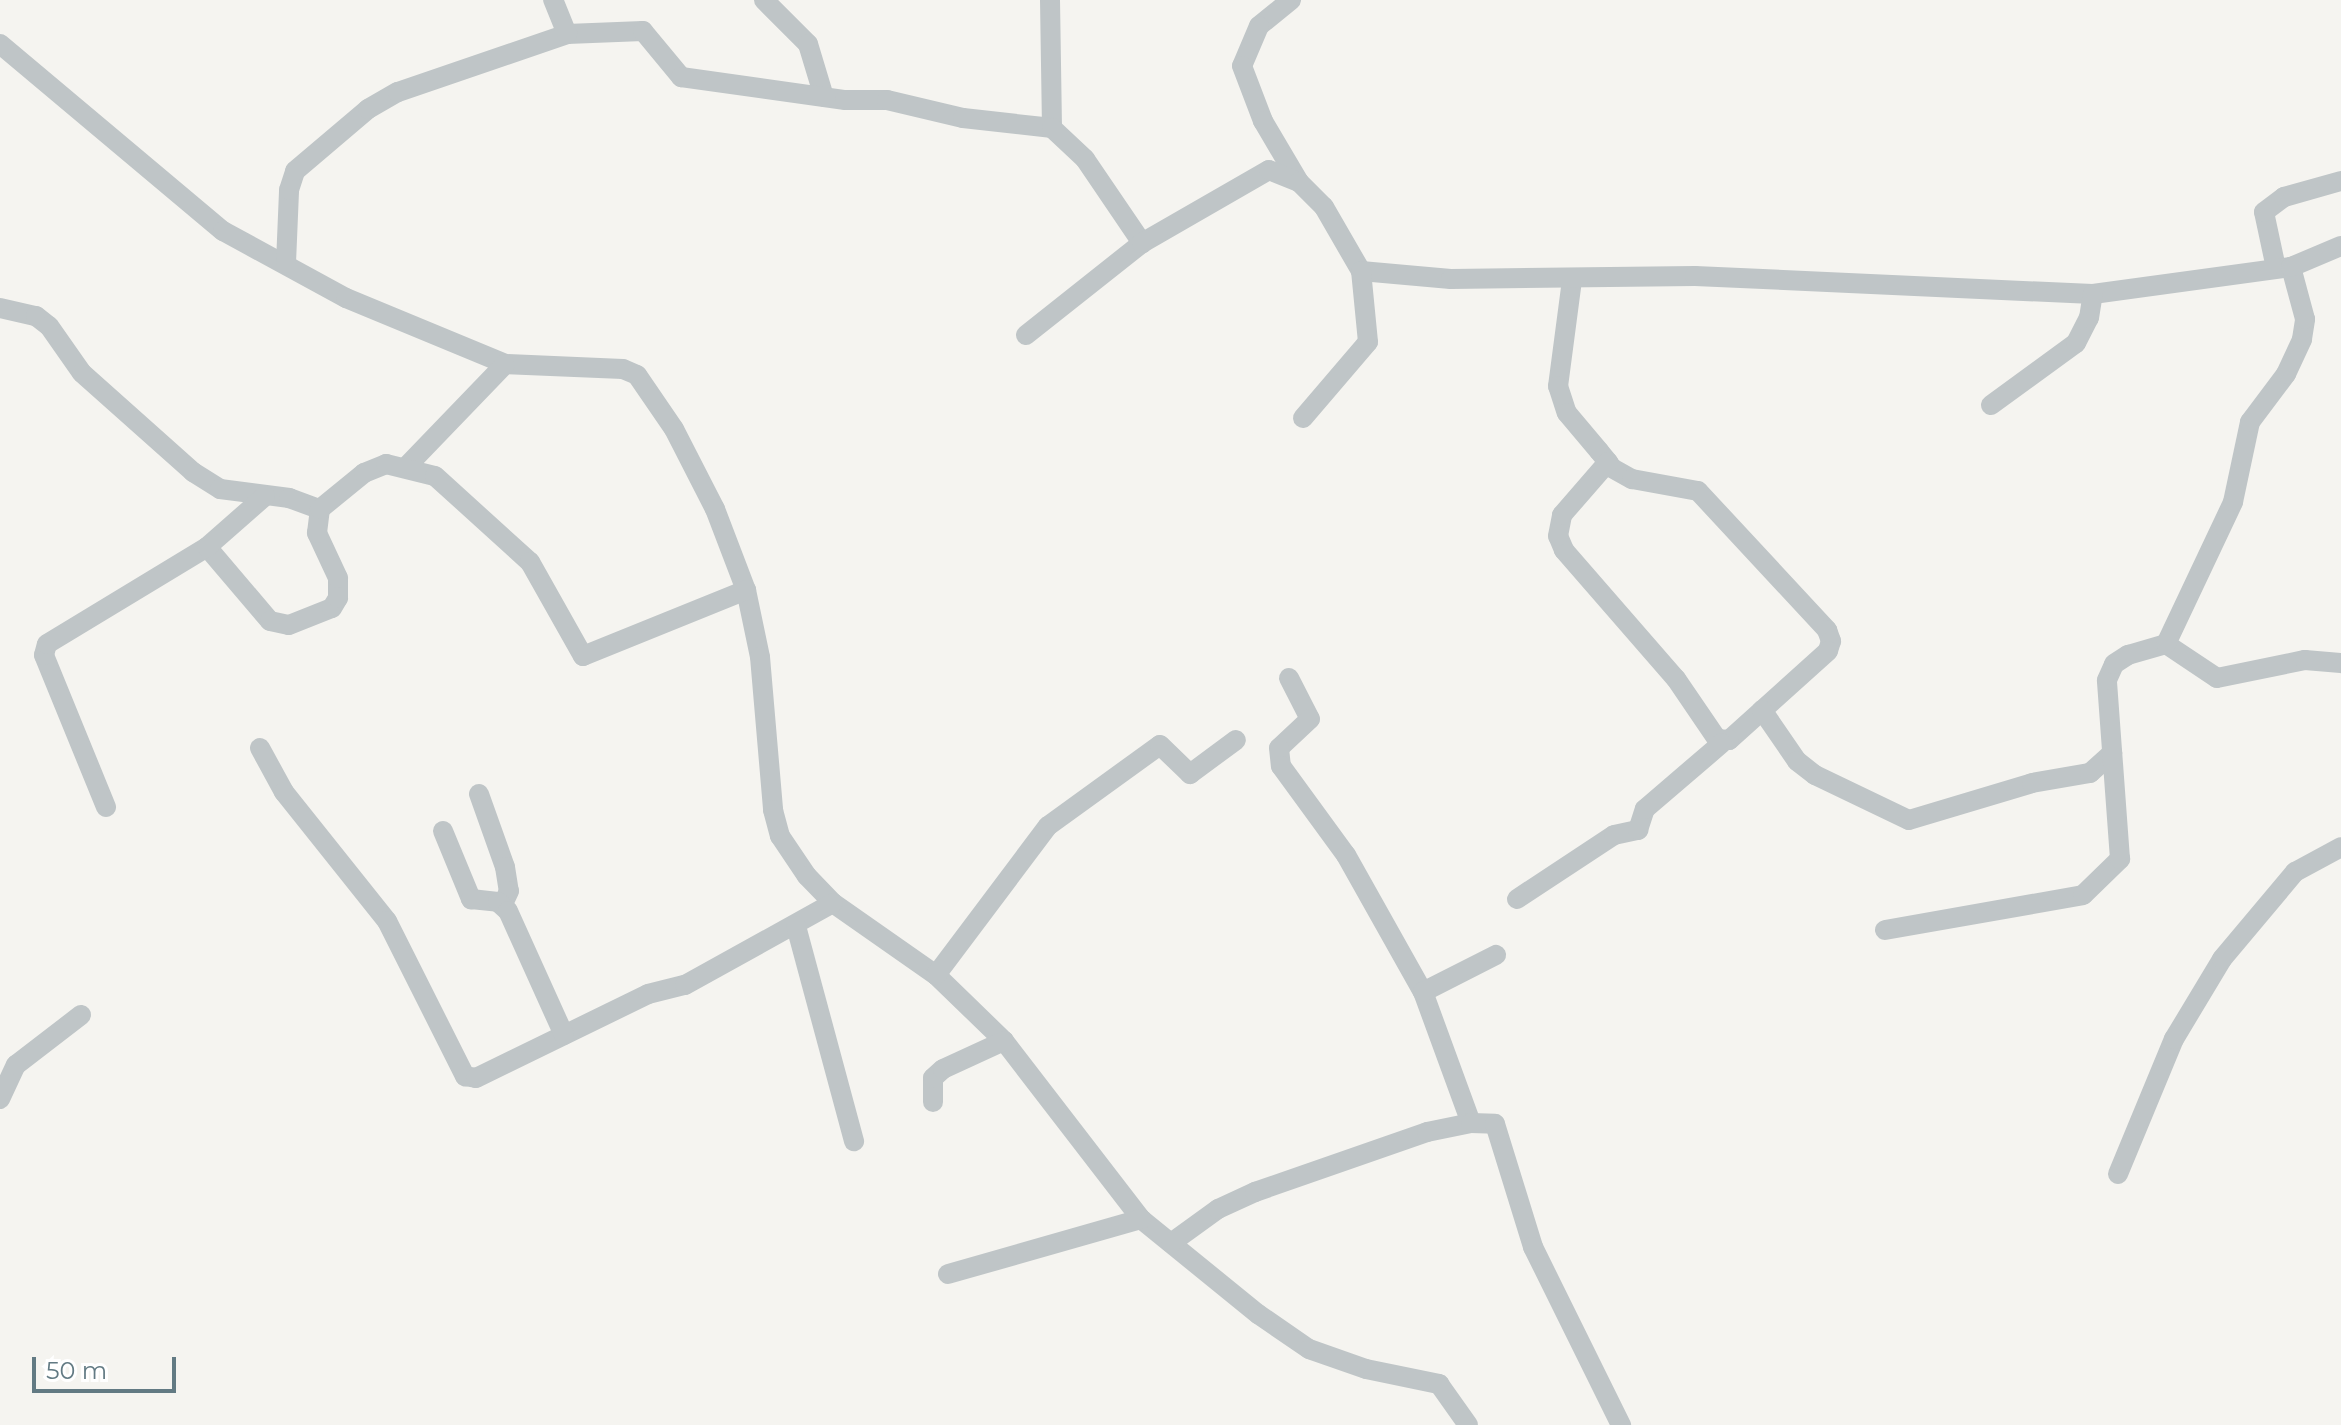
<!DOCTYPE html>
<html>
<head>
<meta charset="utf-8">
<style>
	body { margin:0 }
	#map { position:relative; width:2341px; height:1425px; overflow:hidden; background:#f5f4f0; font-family:Montserrat,sans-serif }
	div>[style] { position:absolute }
	.street>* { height:20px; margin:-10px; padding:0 10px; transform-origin:10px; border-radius:10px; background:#bfc5c7 }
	span { translate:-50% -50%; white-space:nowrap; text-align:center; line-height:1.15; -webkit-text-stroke:8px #fff; paint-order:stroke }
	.scale { position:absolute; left:32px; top:1357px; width:144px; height:36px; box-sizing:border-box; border:4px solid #627a83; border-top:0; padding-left:10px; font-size:24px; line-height:28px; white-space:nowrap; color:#627a83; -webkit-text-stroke:6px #fff; paint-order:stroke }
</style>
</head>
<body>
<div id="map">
	<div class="street">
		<div style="left:764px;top:0;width:62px;rotate:45deg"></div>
		<div style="left:808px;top:44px;width:55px;rotate:73.2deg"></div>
		<div style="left:1050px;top:0;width:128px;rotate:89.1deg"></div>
		<div style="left:1291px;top:0;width:41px;rotate:140.9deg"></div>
		<div style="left:1259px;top:26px;width:43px;rotate:113deg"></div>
		<div style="left:1242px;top:66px;width:59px;rotate:69.1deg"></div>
		<div style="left:1263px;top:121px;width:71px;rotate:59.5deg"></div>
		<div style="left:567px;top:34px;width:76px;rotate:-2.3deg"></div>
		<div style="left:643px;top:31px;width:60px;rotate:50.4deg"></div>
		<div style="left:681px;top:77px;width:166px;rotate:8deg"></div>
		<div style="left:845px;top:100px;width:42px"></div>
		<div style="left:887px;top:100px;width:78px;rotate:13.3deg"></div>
		<div style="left:963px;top:118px;width:90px;rotate:6.4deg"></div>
		<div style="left:1052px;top:128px;width:45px;rotate:43.2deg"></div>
		<div style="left:1085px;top:159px;width:102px;rotate:55.8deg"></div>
		<div style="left:0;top:44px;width:291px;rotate:40deg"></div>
		<div style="left:223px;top:231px;width:140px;rotate:28.6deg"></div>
		<div style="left:346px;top:298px;width:172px;rotate:22.5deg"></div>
		<div style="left:505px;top:364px;width:118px;rotate:2.4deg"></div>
		<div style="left:623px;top:369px;width:15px;rotate:23deg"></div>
		<div style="left:637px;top:375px;width:65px;rotate:55.6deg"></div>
		<div style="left:674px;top:429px;width:90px;rotate:62.9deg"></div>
		<div style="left:715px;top:509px;width:87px;rotate:69.1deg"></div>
		<div style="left:746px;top:590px;width:68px;rotate:78.2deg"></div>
		<div style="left:760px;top:657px;width:154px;rotate:85.1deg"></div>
		<div style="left:773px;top:810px;width:27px;rotate:75deg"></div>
		<div style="left:780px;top:836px;width:48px;rotate:56deg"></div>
		<div style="left:807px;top:876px;width:37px;rotate:46deg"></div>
		<div style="left:833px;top:903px;width:126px;rotate:35deg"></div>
		<div style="left:936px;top:975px;width:95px;rotate:44.1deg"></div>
		<div style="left:1004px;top:1041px;width:225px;rotate:52.4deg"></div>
		<div style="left:1141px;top:1219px;width:151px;rotate:39.1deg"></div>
		<div style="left:1258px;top:1314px;width:62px;rotate:34.5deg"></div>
		<div style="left:1309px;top:1349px;width:60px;rotate:19.3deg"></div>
		<div style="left:1366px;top:1369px;width:75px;rotate:11.6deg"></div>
		<div style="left:1439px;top:1384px;width:50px;rotate:54.7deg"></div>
		<div style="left:286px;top:263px;width:73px;rotate:-87.6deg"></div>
		<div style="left:289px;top:190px;width:20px;rotate:-72deg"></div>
		<div style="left:295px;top:171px;width:96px;rotate:-40.3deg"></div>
		<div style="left:368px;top:109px;width:34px;rotate:-30deg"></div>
		<div style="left:398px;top:92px;width:179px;rotate:-18.9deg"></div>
		<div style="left:567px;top:34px;width:37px;rotate:-112deg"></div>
		<div style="left:2276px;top:268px;width:57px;rotate:-102.1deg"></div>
		<div style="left:2264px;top:212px;width:25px;rotate:-37deg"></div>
		<div style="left:2284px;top:197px;width:59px;rotate:-15.7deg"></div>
		<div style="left:1572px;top:280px;width:107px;rotate:97.5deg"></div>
		<div style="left:1558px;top:386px;width:28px;rotate:72deg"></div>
		<div style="left:1567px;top:413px;width:50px;rotate:49.9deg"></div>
		<div style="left:1599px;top:451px;width:14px;rotate:51deg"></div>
		<div style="left:1608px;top:462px;width:7px;rotate:56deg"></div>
		<div style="left:1612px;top:468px;width:23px;rotate:29deg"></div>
		<div style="left:1632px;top:479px;width:67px;rotate:10.3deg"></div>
		<div style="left:1698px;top:491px;width:190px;rotate:47.1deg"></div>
		<div style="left:1827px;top:630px;width:12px;rotate:70deg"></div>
		<div style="left:1831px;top:641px;width:10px;rotate:107deg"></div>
		<div style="left:1828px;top:651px;width:133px;rotate:138deg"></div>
		<div style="left:1729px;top:740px;width:12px;rotate:-175deg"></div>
		<div style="left:1717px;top:739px;width:73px;rotate:-124.3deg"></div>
		<div style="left:1676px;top:679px;width:171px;rotate:-131deg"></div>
		<div style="left:1564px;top:550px;width:15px;rotate:-113deg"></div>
		<div style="left:1558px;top:536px;width:21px;rotate:-79deg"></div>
		<div style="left:1562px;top:515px;width:70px;rotate:-49deg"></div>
		<div style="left:0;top:308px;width:37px;rotate:13deg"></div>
		<div style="left:36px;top:316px;width:16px;rotate:38deg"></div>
		<div style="left:49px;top:326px;width:57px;rotate:54.9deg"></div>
		<div style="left:82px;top:373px;width:149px;rotate:41.7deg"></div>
		<div style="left:193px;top:472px;width:32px;rotate:32deg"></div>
		<div style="left:220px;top:489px;width:70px;rotate:7.4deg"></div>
		<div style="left:289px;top:498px;width:33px;rotate:20deg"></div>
		<div style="left:1026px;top:335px;width:148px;rotate:-38.4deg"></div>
		<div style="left:1142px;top:243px;width:146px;rotate:-29.9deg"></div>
		<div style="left:1269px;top:170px;width:32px;rotate:22deg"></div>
		<div style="left:1299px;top:182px;width:35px;rotate:45deg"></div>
		<div style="left:1324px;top:207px;width:74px;rotate:60deg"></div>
		<div style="left:1361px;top:271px;width:90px;rotate:5.1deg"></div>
		<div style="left:1451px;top:279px;width:244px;rotate:-0.7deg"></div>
		<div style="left:1695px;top:276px;width:398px;rotate:2.6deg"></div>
		<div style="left:2093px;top:294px;width:200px;rotate:-7.8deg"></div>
		<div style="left:1991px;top:405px;width:105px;rotate:-36.1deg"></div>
		<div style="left:2076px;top:343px;width:28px;rotate:-63deg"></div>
		<div style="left:2089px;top:318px;width:24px;rotate:-81deg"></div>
		<div style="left:1303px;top:418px;width:100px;rotate:-49.5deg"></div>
		<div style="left:1368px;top:342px;width:71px;rotate:-95.6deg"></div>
		<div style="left:407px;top:466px;width:141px;rotate:-46.1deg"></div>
		<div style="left:207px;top:547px;width:97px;rotate:49.6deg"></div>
		<div style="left:270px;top:621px;width:19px;rotate:12deg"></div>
		<div style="left:289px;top:625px;width:46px;rotate:-21.6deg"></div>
		<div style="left:332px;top:608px;width:12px;rotate:-59deg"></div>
		<div style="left:338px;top:598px;width:20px;rotate:-90deg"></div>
		<div style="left:338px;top:578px;width:50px;rotate:-115deg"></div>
		<div style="left:317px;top:533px;width:24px;rotate:-83deg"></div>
		<div style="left:320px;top:509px;width:57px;rotate:-39.3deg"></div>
		<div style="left:364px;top:473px;width:24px;rotate:-22deg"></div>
		<div style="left:386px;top:464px;width:50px;rotate:13.8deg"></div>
		<div style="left:435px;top:476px;width:128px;rotate:42.2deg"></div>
		<div style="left:530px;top:562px;width:108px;rotate:60.6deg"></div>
		<div style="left:583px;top:656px;width:176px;rotate:-22deg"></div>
		<div style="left:2166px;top:644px;width:61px;rotate:33.7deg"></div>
		<div style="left:2217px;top:678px;width:90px;rotate:-11.6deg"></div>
		<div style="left:2305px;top:660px;width:36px;rotate:5deg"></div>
		<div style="left:1289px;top:678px;width:46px;rotate:62.9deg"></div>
		<div style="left:1310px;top:719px;width:42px;rotate:136.9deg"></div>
		<div style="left:1279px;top:748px;width:18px;rotate:84deg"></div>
		<div style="left:1281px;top:766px;width:110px;rotate:53.9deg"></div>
		<div style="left:1346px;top:855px;width:157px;rotate:60.7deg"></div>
		<div style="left:1762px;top:710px;width:62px;rotate:55.5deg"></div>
		<div style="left:1797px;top:761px;width:23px;rotate:38deg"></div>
		<div style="left:1815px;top:775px;width:104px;rotate:25.6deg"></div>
		<div style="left:1909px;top:820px;width:128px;rotate:-16.7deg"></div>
		<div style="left:2032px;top:783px;width:59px;rotate:-9.8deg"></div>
		<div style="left:2090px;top:773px;width:30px;rotate:-42deg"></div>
		<div style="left:260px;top:748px;width:50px;rotate:61.4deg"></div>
		<div style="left:284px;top:792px;width:165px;rotate:51.4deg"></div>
		<div style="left:387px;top:921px;width:174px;rotate:63.3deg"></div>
		<div style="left:465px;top:1076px;width:11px;rotate:10deg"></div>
		<div style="left:476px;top:1078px;width:191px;rotate:-26deg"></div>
		<div style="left:648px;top:994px;width:38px;rotate:-14deg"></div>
		<div style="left:685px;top:985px;width:169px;rotate:-29deg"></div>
		<div style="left:479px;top:794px;width:77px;rotate:70.4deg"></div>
		<div style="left:505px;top:867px;width:24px;rotate:81deg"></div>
		<div style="left:509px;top:891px;width:14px;rotate:115deg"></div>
		<div style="left:106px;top:807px;width:164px;rotate:-112.2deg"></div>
		<div style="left:44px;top:655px;width:11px;rotate:-75deg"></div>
		<div style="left:47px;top:644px;width:187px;rotate:-31.2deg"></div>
		<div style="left:207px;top:547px;width:77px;rotate:-41.3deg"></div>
		<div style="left:443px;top:831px;width:74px;rotate:67.6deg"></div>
		<div style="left:471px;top:899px;width:27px;rotate:6deg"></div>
		<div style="left:498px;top:902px;width:13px;rotate:42deg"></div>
		<div style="left:508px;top:911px;width:136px;rotate:65.7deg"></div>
		<div style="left:1517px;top:899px;width:116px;rotate:-33.4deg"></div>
		<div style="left:1614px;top:835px;width:25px;rotate:-12deg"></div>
		<div style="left:1638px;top:830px;width:22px;rotate:-72deg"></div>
		<div style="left:1645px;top:809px;width:101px;rotate:-40.6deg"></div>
		<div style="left:796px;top:926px;width:223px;rotate:74.9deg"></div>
		<div style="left:1885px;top:930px;width:201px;rotate:-10deg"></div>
		<div style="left:2083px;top:895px;width:52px;rotate:-44.2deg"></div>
		<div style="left:2120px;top:859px;width:179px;rotate:-94.2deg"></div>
		<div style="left:2107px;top:680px;width:17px;rotate:-66deg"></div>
		<div style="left:2114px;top:664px;width:17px;rotate:-33deg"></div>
		<div style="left:2128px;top:655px;width:40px;rotate:-16deg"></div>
		<div style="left:2166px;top:644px;width:157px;rotate:-64.7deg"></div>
		<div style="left:2233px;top:502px;width:82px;rotate:-78deg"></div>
		<div style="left:2250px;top:422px;width:60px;rotate:-53.1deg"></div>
		<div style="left:2286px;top:374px;width:38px;rotate:-65deg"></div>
		<div style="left:2302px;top:339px;width:20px;rotate:-81deg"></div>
		<div style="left:2305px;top:319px;width:54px;rotate:-105.1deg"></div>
		<div style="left:2291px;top:267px;width:54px;rotate:-22.8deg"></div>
		<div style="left:936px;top:975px;width:186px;rotate:-53.1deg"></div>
		<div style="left:1048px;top:826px;width:138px;rotate:-35.9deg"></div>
		<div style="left:1160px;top:745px;width:42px;rotate:44deg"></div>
		<div style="left:1190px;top:774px;width:57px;rotate:-36.5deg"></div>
		<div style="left:0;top:1099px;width:38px;rotate:-65deg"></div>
		<div style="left:16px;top:1065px;width:82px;rotate:-37.6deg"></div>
		<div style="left:933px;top:1102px;width:24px;rotate:-90deg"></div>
		<div style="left:933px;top:1078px;width:13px;rotate:-42deg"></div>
		<div style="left:943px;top:1069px;width:67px;rotate:-24.7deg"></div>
		<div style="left:1471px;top:1123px;width:140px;rotate:-110.1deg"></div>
		<div style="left:1423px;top:992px;width:82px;rotate:-26.9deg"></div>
		<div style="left:2118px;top:1174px;width:146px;rotate:-67.5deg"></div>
		<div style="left:2174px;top:1039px;width:93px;rotate:-59deg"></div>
		<div style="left:2222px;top:959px;width:114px;rotate:-50deg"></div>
		<div style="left:2295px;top:872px;width:52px;rotate:-28.5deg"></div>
		<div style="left:1171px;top:1243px;width:58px;rotate:-35.9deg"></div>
		<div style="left:1218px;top:1209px;width:41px;rotate:-24.7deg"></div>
		<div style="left:1255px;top:1192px;width:182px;rotate:-19.2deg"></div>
		<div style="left:1427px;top:1132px;width:45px;rotate:-11.6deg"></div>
		<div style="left:1471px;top:1123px;width:24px;rotate:2deg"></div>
		<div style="left:1495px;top:1124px;width:129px;rotate:72.8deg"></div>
		<div style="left:1533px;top:1247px;width:199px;rotate:63.7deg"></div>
		<div style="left:948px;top:1274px;width:201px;rotate:-15.9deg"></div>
	</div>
	<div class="scale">50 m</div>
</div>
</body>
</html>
